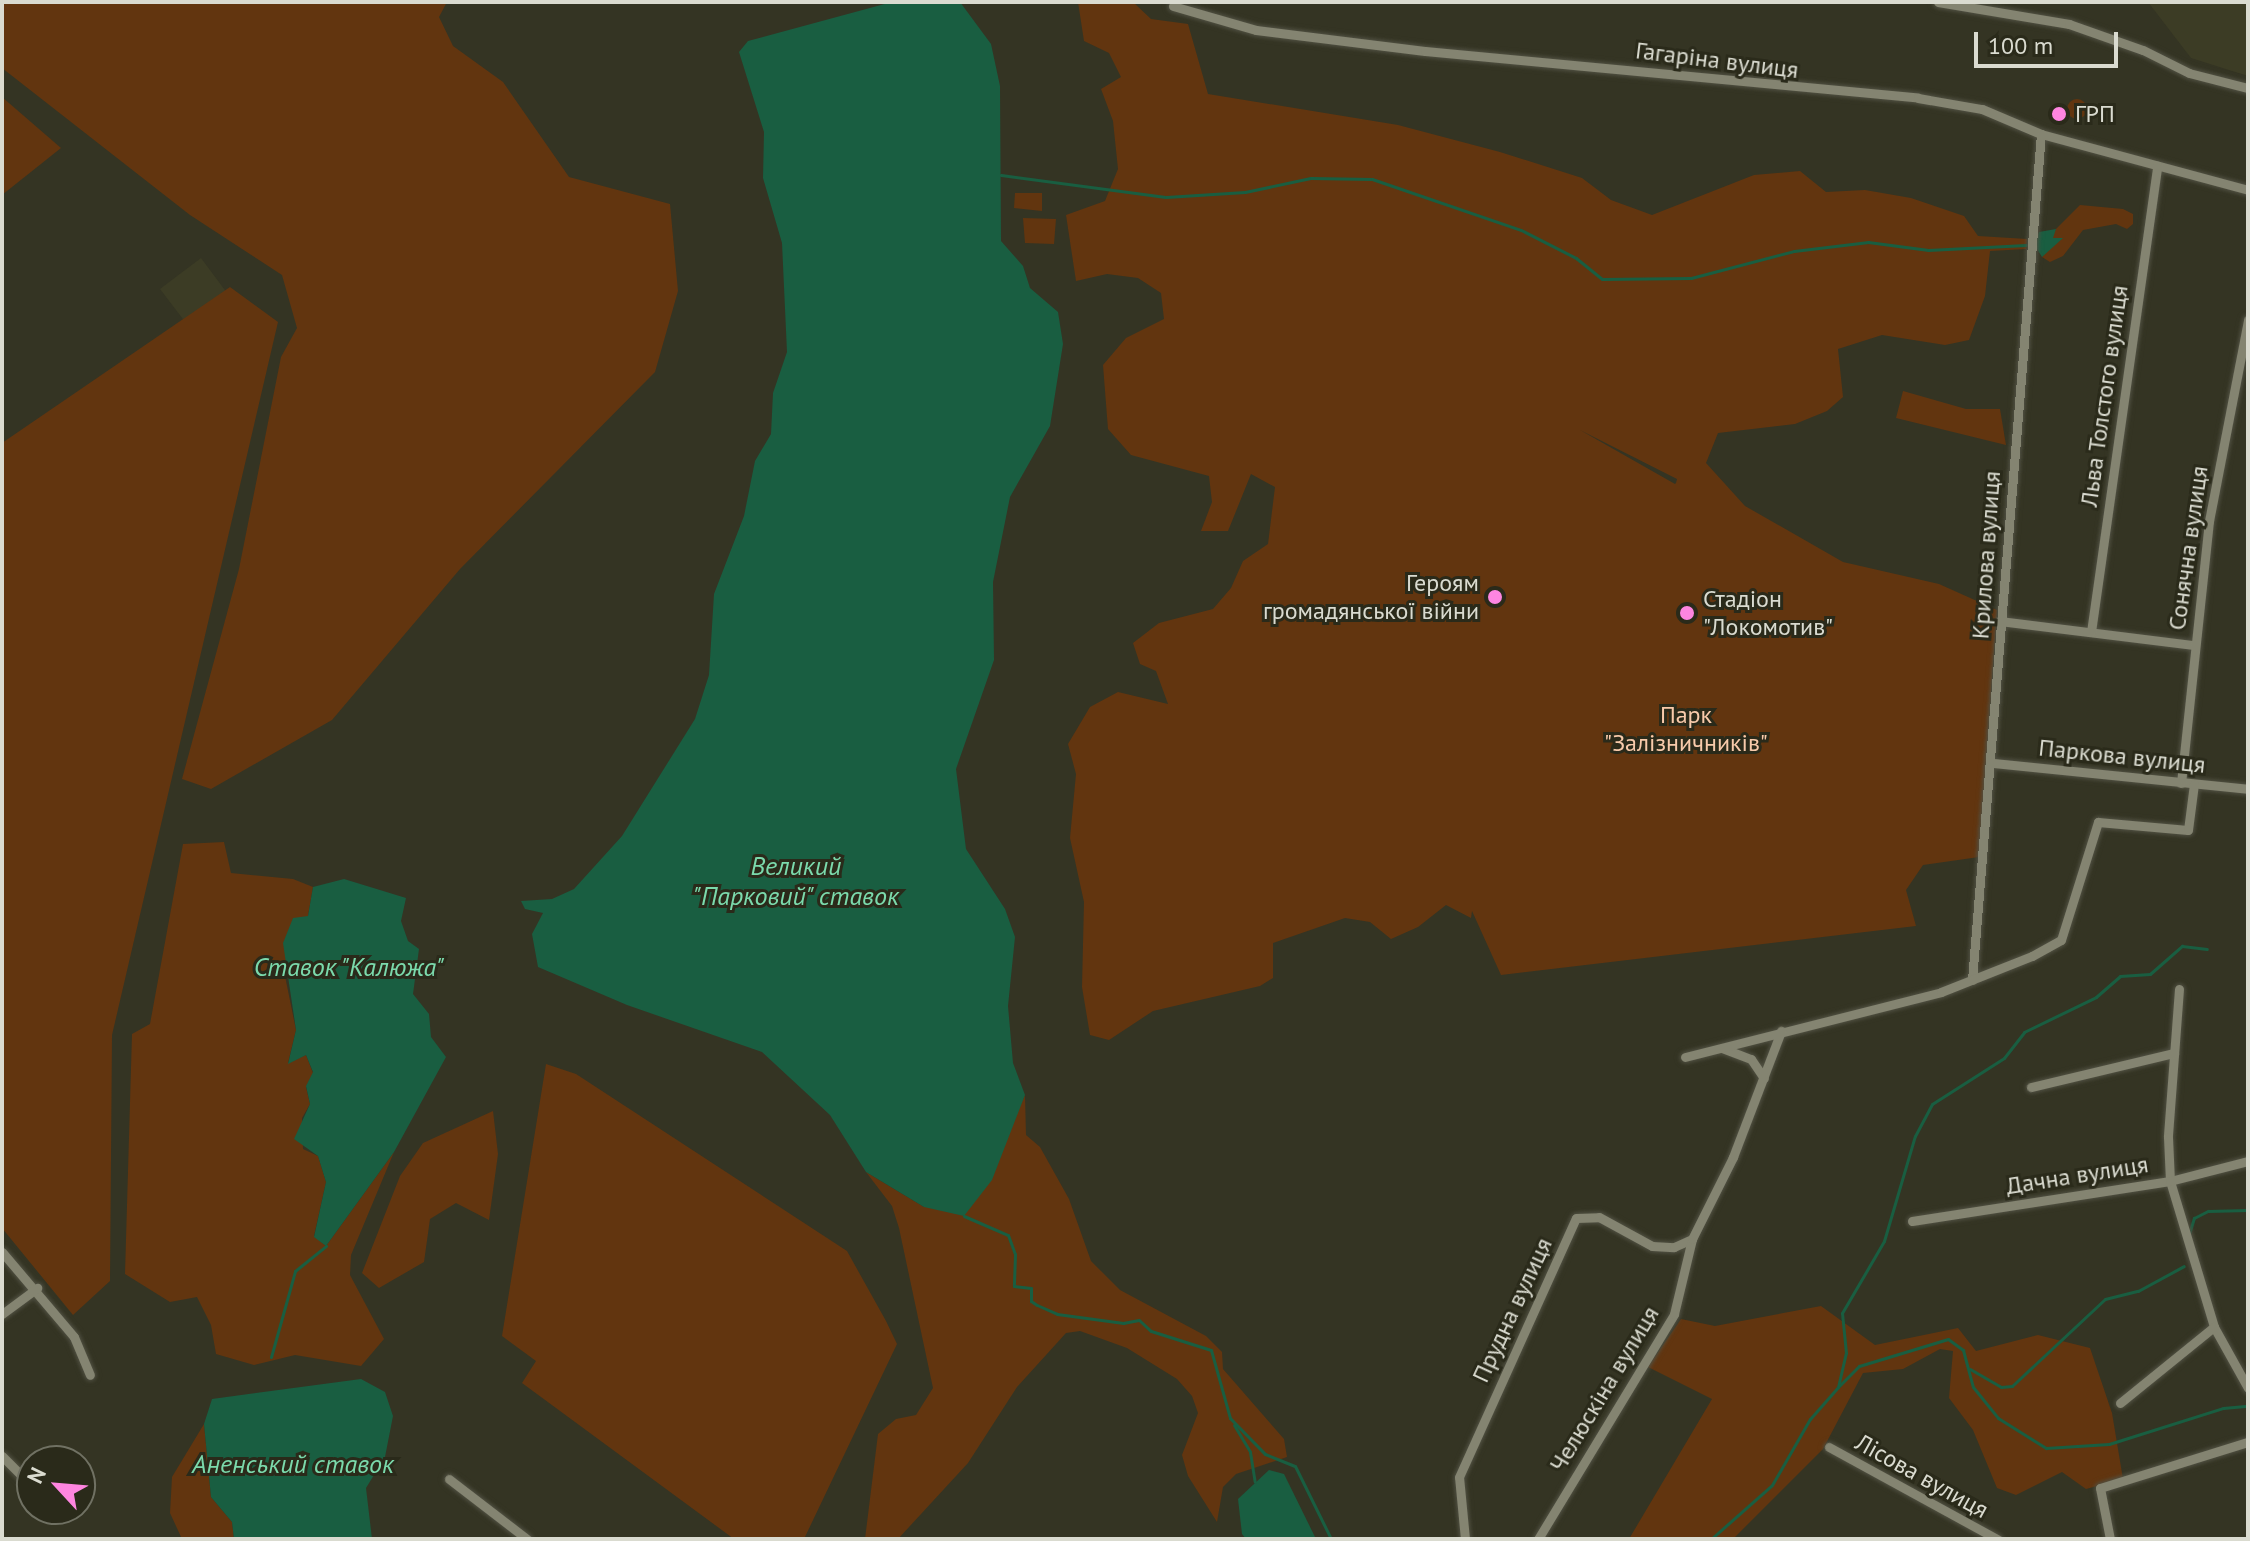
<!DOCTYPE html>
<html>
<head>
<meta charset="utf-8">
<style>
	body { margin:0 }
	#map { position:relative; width:2250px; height:1541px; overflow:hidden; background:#343423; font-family:"PT Sans",sans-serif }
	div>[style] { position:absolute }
	.built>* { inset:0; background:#3c3c25 }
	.green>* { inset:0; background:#62350f }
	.round { border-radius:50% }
	.water>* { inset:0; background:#195e41 }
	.stream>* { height:3px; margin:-1.5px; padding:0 1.5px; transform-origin:1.5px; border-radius:1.5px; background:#195e41 }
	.roads { filter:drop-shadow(0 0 2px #515143) drop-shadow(0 0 2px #515143) }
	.minor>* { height:9px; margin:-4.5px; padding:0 4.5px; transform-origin:4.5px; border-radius:4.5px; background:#848471 }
	.dots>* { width:22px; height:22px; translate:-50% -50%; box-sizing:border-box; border:4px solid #2a2a1a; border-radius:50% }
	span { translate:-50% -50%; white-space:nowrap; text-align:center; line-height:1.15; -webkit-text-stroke:6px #2a2a1a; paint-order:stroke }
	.street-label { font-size:24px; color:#dadbd0 }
	.poi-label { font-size:24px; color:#dadbd0 }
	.left { translate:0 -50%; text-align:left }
	.right { translate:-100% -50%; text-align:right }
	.park-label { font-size:24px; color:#f8caaa }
	.water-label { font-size:26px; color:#7bdaac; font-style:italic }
	.frame { position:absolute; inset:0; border:4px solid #dadbd0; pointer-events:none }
	.north { position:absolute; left:16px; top:1445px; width:80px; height:80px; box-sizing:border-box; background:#2a2a1a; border:2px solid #707163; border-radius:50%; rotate:296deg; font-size:22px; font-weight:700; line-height:32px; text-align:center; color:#dadbd0 }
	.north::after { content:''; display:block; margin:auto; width:28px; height:36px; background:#fe85e0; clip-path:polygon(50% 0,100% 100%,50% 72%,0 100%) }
	.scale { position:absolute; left:1974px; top:32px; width:144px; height:36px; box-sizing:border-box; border:4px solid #dadbd0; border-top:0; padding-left:10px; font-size:24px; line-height:28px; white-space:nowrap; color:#dadbd0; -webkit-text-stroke:6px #2a2a1a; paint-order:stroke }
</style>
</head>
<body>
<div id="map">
	<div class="built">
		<div style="clip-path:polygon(2148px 2px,2248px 2px,2248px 76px,2191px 58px)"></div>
		<div style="clip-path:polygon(201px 258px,233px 301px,192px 331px,160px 289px)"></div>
	</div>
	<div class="green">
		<div style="clip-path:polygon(2px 2px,447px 2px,439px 17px,453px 46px,503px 82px,569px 177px,670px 204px,678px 291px,655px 372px,460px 569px,332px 720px,211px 789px,182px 779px,239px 569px,281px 357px,297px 328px,282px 275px,190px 215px,2px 68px)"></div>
		<div style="clip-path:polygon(evenodd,1078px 2px,1133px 2px,1151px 19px,1188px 24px,1208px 94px,1398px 125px,1500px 152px,1582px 178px,1611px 200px,1652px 215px,1754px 175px,1800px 171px,1826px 192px,1865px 190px,1911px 198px,1964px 216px,1978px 236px,2027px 239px,2026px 249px,1990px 251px,1985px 296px,1969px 340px,1945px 345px,1882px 335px,1838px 349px,1843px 397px,1827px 411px,1795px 424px,1718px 433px,1706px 463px,1745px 506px,1843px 562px,1939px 584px,1997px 610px,1979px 857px,1923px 865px,1906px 890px,1916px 926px,1501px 975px,1472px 911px,1471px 918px,1446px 905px,1418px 927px,1391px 939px,1370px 922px,1345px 918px,1273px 943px,1273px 978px,1260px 986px,1153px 1011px,1109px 1040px,1090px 1035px,1082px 987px,1084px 902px,1070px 838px,1076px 774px,1068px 744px,1090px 707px,1118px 692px,1168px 704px,1156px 671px,1140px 664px,1133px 643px,1159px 623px,1213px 609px,1231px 588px,1243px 561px,1268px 544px,1275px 487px,1251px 474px,1228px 531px,1201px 531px,1212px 502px,1209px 476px,1131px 455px,1108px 429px,1103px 365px,1126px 338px,1164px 319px,1161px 293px,1138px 278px,1107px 274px,1076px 281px,1066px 215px,1105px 201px,1118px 169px,1113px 121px,1101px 89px,1121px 77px,1109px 53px,1084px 41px,1078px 2px,1580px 430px,1677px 479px,1676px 483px,1675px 484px,1580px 430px)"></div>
		<div style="clip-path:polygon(2px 97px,61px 148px,2px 195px)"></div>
		<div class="round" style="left:2067px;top:99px;width:20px;height:20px"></div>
		<div style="clip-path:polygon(1015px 193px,1042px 193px,1042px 211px,1014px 208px)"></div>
		<div style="clip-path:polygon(2080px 205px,2123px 209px,2133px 214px,2133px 224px,2127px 229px,2116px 224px,2083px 230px,2063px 256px,2050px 262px,2042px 257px,2056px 229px)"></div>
		<div style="clip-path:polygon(1023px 218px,1056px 219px,1054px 244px,1025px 243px)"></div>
		<div style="clip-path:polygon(230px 287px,278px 322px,112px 1035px,110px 1281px,73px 1315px,2px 1228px,2px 443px)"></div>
		<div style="clip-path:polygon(1903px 391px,1966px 409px,2000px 409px,2006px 445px,1896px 418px)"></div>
		<div style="clip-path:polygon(224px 842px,231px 873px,293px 879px,313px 887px,308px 916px,285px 976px,296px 1030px,288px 1063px,306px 1055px,313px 1073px,306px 1087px,310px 1104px,302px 1118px,303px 1149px,318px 1156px,326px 1182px,314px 1236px,326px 1246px,394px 1152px,351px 1255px,350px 1275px,384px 1339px,361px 1366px,295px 1355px,254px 1365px,216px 1354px,211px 1325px,197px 1297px,170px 1302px,125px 1274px,132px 1034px,150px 1024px,183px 844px)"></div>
		<div style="clip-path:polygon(546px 1064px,576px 1074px,847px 1251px,886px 1321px,897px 1344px,804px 1539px,734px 1539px,522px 1383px,536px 1361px,502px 1336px)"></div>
		<div style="clip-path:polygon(1025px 1095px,1026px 1135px,1040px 1147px,1069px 1199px,1091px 1261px,1120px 1290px,1206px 1336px,1222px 1352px,1223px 1369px,1284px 1439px,1287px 1457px,1236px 1474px,1223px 1487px,1217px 1522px,1188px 1476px,1182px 1455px,1198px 1413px,1192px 1396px,1177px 1379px,1127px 1348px,1080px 1331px,1066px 1333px,1017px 1387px,968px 1463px,898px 1539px,865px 1539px,878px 1434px,896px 1419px,916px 1415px,933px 1388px,899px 1228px,892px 1206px,866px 1172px,924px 1207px,1008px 1132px)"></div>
		<div style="clip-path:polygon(493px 1111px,498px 1154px,489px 1220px,456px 1203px,430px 1219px,424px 1262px,379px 1288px,362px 1273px,400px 1176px,423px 1143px)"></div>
		<div style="clip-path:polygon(1821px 1306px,1875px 1345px,1958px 1328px,1976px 1351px,2038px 1335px,2090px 1348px,2112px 1413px,2123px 1479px,2086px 1489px,2062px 1472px,2016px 1495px,1997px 1488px,1973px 1430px,1949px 1398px,1953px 1351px,1940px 1349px,1903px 1369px,1863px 1373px,1823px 1449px,1733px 1539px,1629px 1539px,1712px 1399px,1648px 1367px,1681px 1319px,1715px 1326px)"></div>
		<div style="clip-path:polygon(204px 1424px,211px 1497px,232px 1522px,234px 1539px,182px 1539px,170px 1513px,172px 1477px)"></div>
	</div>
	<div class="water">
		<div style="clip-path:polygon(892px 2px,960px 2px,991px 44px,1000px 86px,1001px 241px,1023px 266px,1030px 288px,1058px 312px,1063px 344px,1050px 426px,1010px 497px,993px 582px,994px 660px,956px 769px,966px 849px,1005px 909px,1015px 937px,1008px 1006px,1013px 1063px,1025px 1095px,992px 1180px,964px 1216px,924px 1207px,866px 1172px,830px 1115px,762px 1052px,627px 1005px,538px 967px,532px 934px,543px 913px,525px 909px,521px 901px,552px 899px,574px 889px,622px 836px,695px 719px,709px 675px,714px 594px,744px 516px,755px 461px,771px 434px,773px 393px,787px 352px,782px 243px,763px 178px,764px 132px,739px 52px,748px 41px)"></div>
		<div style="clip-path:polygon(2056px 229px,2053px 238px,2063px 238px,2042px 257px,2034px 244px,2039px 232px)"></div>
		<div style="clip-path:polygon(344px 879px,406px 898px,401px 921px,408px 941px,419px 949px,413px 994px,429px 1014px,431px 1037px,446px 1057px,394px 1152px,326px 1246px,314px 1237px,326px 1182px,318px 1156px,294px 1139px,310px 1104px,306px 1086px,313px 1072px,306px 1055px,288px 1064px,296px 1030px,283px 943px,293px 918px,308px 916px,313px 887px)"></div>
		<div style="clip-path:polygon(361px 1379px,385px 1392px,393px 1416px,385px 1457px,366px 1488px,372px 1539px,234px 1539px,232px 1522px,211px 1497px,204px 1424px,212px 1399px)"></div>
		<div style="clip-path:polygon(1269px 1470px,1284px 1474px,1316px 1539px,1246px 1539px,1242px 1534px,1238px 1499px)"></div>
	</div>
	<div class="stream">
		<div style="left:1001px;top:175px;width:166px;rotate:7.6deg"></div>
		<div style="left:1166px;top:197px;width:79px;rotate:-3.6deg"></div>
		<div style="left:1245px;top:192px;width:67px;rotate:-12deg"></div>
		<div style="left:1311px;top:178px;width:61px;rotate:0.9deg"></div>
		<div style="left:1372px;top:179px;width:157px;rotate:18.9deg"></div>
		<div style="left:1521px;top:230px;width:62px;rotate:27deg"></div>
		<div style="left:1576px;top:258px;width:33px;rotate:39deg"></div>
		<div style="left:1602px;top:279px;width:89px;rotate:-0.6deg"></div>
		<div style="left:1691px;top:278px;width:106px;rotate:-14.7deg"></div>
		<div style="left:1794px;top:251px;width:75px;rotate:-6.9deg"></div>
		<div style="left:1868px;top:242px;width:61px;rotate:7.6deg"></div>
		<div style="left:1928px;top:250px;width:98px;rotate:-2.9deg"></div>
		<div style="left:964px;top:1216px;width:48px;rotate:23.4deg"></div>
		<div style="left:1008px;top:1235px;width:20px;rotate:70deg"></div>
		<div style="left:1015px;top:1254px;width:32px;rotate:92deg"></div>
		<div style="left:1014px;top:1286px;width:17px;rotate:7deg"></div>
		<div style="left:1031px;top:1288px;width:13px;rotate:90deg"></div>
		<div style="left:1031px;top:1301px;width:7px;rotate:34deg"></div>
		<div style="left:1037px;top:1305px;width:22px;rotate:24deg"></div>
		<div style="left:1057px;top:1314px;width:67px;rotate:7.8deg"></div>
		<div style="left:1123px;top:1323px;width:16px;rotate:-11deg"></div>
		<div style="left:1139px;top:1320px;width:16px;rotate:43deg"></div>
		<div style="left:1151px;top:1331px;width:63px;rotate:17.6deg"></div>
		<div style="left:1211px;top:1350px;width:71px;rotate:74.4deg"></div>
		<div style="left:1230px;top:1418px;width:50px;rotate:45.8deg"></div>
		<div style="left:1265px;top:1454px;width:32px;rotate:22deg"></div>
		<div style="left:1295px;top:1466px;width:81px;rotate:63.7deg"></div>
		<div style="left:2189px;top:1234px;width:17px;rotate:-73deg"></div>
		<div style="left:2194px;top:1218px;width:16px;rotate:-27deg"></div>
		<div style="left:2208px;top:1211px;width:40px;rotate:-1.4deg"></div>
		<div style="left:271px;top:1357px;width:89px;rotate:-74.4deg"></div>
		<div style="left:295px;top:1271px;width:40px;rotate:-39deg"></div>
		<div style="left:1970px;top:1369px;width:36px;rotate:30deg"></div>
		<div style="left:2001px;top:1387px;width:11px;rotate:-5deg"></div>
		<div style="left:2012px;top:1386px;width:127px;rotate:-43.1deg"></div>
		<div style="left:2105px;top:1299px;width:34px;rotate:-14deg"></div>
		<div style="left:2138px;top:1291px;width:52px;rotate:-28.5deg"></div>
		<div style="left:1838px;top:1387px;width:30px;rotate:-45deg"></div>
		<div style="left:1859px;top:1366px;width:93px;rotate:-16.9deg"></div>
		<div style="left:1948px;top:1339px;width:19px;rotate:36deg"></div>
		<div style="left:1963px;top:1350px;width:38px;rotate:75deg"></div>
		<div style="left:1973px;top:1387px;width:40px;rotate:51deg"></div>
		<div style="left:1998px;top:1418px;width:57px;rotate:32deg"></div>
		<div style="left:2046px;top:1448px;width:63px;rotate:-3.6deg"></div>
		<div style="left:2109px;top:1444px;width:120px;rotate:-17.5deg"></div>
		<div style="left:2223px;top:1408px;width:25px;rotate:-5deg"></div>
		<div style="left:1234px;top:1425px;width:31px;rotate:59deg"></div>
		<div style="left:1250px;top:1452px;width:30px;rotate:81deg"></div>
		<div style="left:1711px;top:1539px;width:81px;rotate:-41.5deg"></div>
		<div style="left:1772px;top:1485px;width:76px;rotate:-60.1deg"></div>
		<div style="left:1810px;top:1419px;width:43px;rotate:-48.8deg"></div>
		<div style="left:1838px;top:1387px;width:35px;rotate:-77deg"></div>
		<div style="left:1846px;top:1353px;width:40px;rotate:-95.7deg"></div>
		<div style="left:1842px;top:1313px;width:83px;rotate:-59.7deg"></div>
		<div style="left:1884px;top:1241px;width:109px;rotate:-73.6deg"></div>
		<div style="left:1915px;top:1136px;width:36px;rotate:-62deg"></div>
		<div style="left:1932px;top:1104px;width:85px;rotate:-32.6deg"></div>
		<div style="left:2004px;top:1058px;width:33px;rotate:-52deg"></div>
		<div style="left:2024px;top:1032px;width:80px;rotate:-25.9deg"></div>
		<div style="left:2096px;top:997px;width:32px;rotate:-41deg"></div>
		<div style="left:2120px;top:976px;width:30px;rotate:-4deg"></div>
		<div style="left:2150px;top:974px;width:43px;rotate:-41.2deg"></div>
		<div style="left:2182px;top:946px;width:25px;rotate:7deg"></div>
	</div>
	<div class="roads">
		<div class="minor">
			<div style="left:1938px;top:2px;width:133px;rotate:9.5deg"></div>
			<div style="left:2069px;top:24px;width:78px;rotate:19.4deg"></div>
			<div style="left:2143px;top:50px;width:51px;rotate:26.6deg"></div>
			<div style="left:2189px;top:73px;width:61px;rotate:14.3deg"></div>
			<div style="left:1173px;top:6px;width:86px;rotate:16.1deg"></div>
			<div style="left:1256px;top:30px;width:170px;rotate:7.1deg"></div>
			<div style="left:1425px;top:51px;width:495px;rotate:5.4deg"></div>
			<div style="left:1918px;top:98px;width:65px;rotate:9.8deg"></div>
			<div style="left:1982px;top:109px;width:64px;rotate:23deg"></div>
			<div style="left:2041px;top:134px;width:214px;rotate:15.1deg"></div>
			<div style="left:2000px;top:621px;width:195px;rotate:7.1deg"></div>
			<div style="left:2091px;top:632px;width:471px;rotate:-81.9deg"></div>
			<div style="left:1993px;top:763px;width:256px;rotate:5.8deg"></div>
			<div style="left:2181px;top:783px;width:263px;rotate:-83.9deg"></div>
			<div style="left:2209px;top:521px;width:205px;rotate:-79deg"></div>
			<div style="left:1972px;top:980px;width:849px;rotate:-85.34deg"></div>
			<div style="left:2179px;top:989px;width:148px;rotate:94.3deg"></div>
			<div style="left:2168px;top:1137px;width:44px;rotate:87.4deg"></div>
			<div style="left:2170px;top:1181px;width:152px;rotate:73.2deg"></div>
			<div style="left:2214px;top:1327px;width:70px;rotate:60.9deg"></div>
			<div style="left:1722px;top:1048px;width:31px;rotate:21deg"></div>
			<div style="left:1751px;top:1059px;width:23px;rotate:56deg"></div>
			<div style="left:1685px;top:1057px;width:264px;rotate:-14.2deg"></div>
			<div style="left:1941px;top:992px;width:98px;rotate:-21.6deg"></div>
			<div style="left:2032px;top:956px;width:33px;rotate:-29deg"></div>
			<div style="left:2061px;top:940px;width:124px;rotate:-72.6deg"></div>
			<div style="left:2098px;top:822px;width:90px;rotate:5.1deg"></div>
			<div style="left:2188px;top:830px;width:46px;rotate:-82.6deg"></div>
			<div style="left:2031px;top:1087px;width:147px;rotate:-13.4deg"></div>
			<div style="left:1912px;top:1221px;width:261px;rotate:-8.8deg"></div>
			<div style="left:2170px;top:1181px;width:81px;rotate:-14.4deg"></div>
			<div style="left:2px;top:1252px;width:111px;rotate:49.7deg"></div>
			<div style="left:74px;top:1337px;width:41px;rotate:67.2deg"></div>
			<div style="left:2px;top:1314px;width:44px;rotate:-36.6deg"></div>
			<div style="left:2120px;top:1403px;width:121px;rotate:-39deg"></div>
			<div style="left:1829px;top:1447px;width:192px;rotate:28.7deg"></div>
			<div style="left:2px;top:1456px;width:42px;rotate:45deg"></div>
			<div style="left:449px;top:1479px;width:98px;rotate:37.6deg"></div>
			<div style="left:1465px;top:1539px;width:62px;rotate:-95.5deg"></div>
			<div style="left:1459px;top:1477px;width:284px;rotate:-65.7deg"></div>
			<div style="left:1576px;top:1218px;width:23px;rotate:-2deg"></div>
			<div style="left:1599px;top:1217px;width:60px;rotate:28.7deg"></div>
			<div style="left:1652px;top:1246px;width:22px;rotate:3deg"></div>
			<div style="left:1674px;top:1247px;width:20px;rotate:-24deg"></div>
			<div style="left:1538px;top:1539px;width:263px;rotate:-58.8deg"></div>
			<div style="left:1674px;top:1314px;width:77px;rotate:-76.5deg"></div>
			<div style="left:1692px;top:1239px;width:92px;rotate:-63.4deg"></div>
			<div style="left:1733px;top:1157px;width:135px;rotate:-69.1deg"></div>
			<div style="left:2110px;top:1539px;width:52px;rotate:-101.1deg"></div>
			<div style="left:2100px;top:1488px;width:155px;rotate:-17.3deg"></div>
		</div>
	</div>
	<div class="dots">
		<div style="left:2059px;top:114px;background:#fe85e0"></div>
		<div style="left:1495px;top:597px;background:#fe85e0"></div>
		<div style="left:1687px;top:613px;background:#fe85e0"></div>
	</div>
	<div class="street-label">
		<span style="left:1717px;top:60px;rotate:7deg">Гагаріна вулиця</span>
		<span style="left:2104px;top:396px;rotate:-82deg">Льва Толстого вулиця</span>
		<span style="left:2188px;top:548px;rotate:-82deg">Сонячна вулиця</span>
		<span style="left:1986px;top:555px;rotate:-86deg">Крилова вулиця</span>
		<span style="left:2122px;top:756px;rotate:6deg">Паркова вулиця</span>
		<span style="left:2077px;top:1175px;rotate:-9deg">Дачна вулиця</span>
		<span style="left:1512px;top:1310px;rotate:-65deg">Прудна вулиця</span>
		<span style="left:1604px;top:1389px;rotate:-59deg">Челюскіна вулиця</span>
		<span style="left:1922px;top:1476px;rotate:29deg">Лісова вулиця</span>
	</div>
	<div class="poi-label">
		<span class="left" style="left:2075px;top:114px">ГРП</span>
		<span class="right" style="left:1479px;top:597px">Героям<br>громадянської війни</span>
		<span class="left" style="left:1703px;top:613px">Стадіон<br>"Локомотив"</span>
	</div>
	<div class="park-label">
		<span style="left:1686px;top:729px">Парк<br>"Залізничників"</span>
	</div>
	<div class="water-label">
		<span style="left:796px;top:881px">Великий<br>"Парковий" ставок</span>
		<span style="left:349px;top:967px">Ставок "Калюжа"</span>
		<span style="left:293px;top:1464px">Аненський ставок</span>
	</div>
	<div class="frame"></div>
	<div class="north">N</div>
	<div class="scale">100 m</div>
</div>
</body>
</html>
